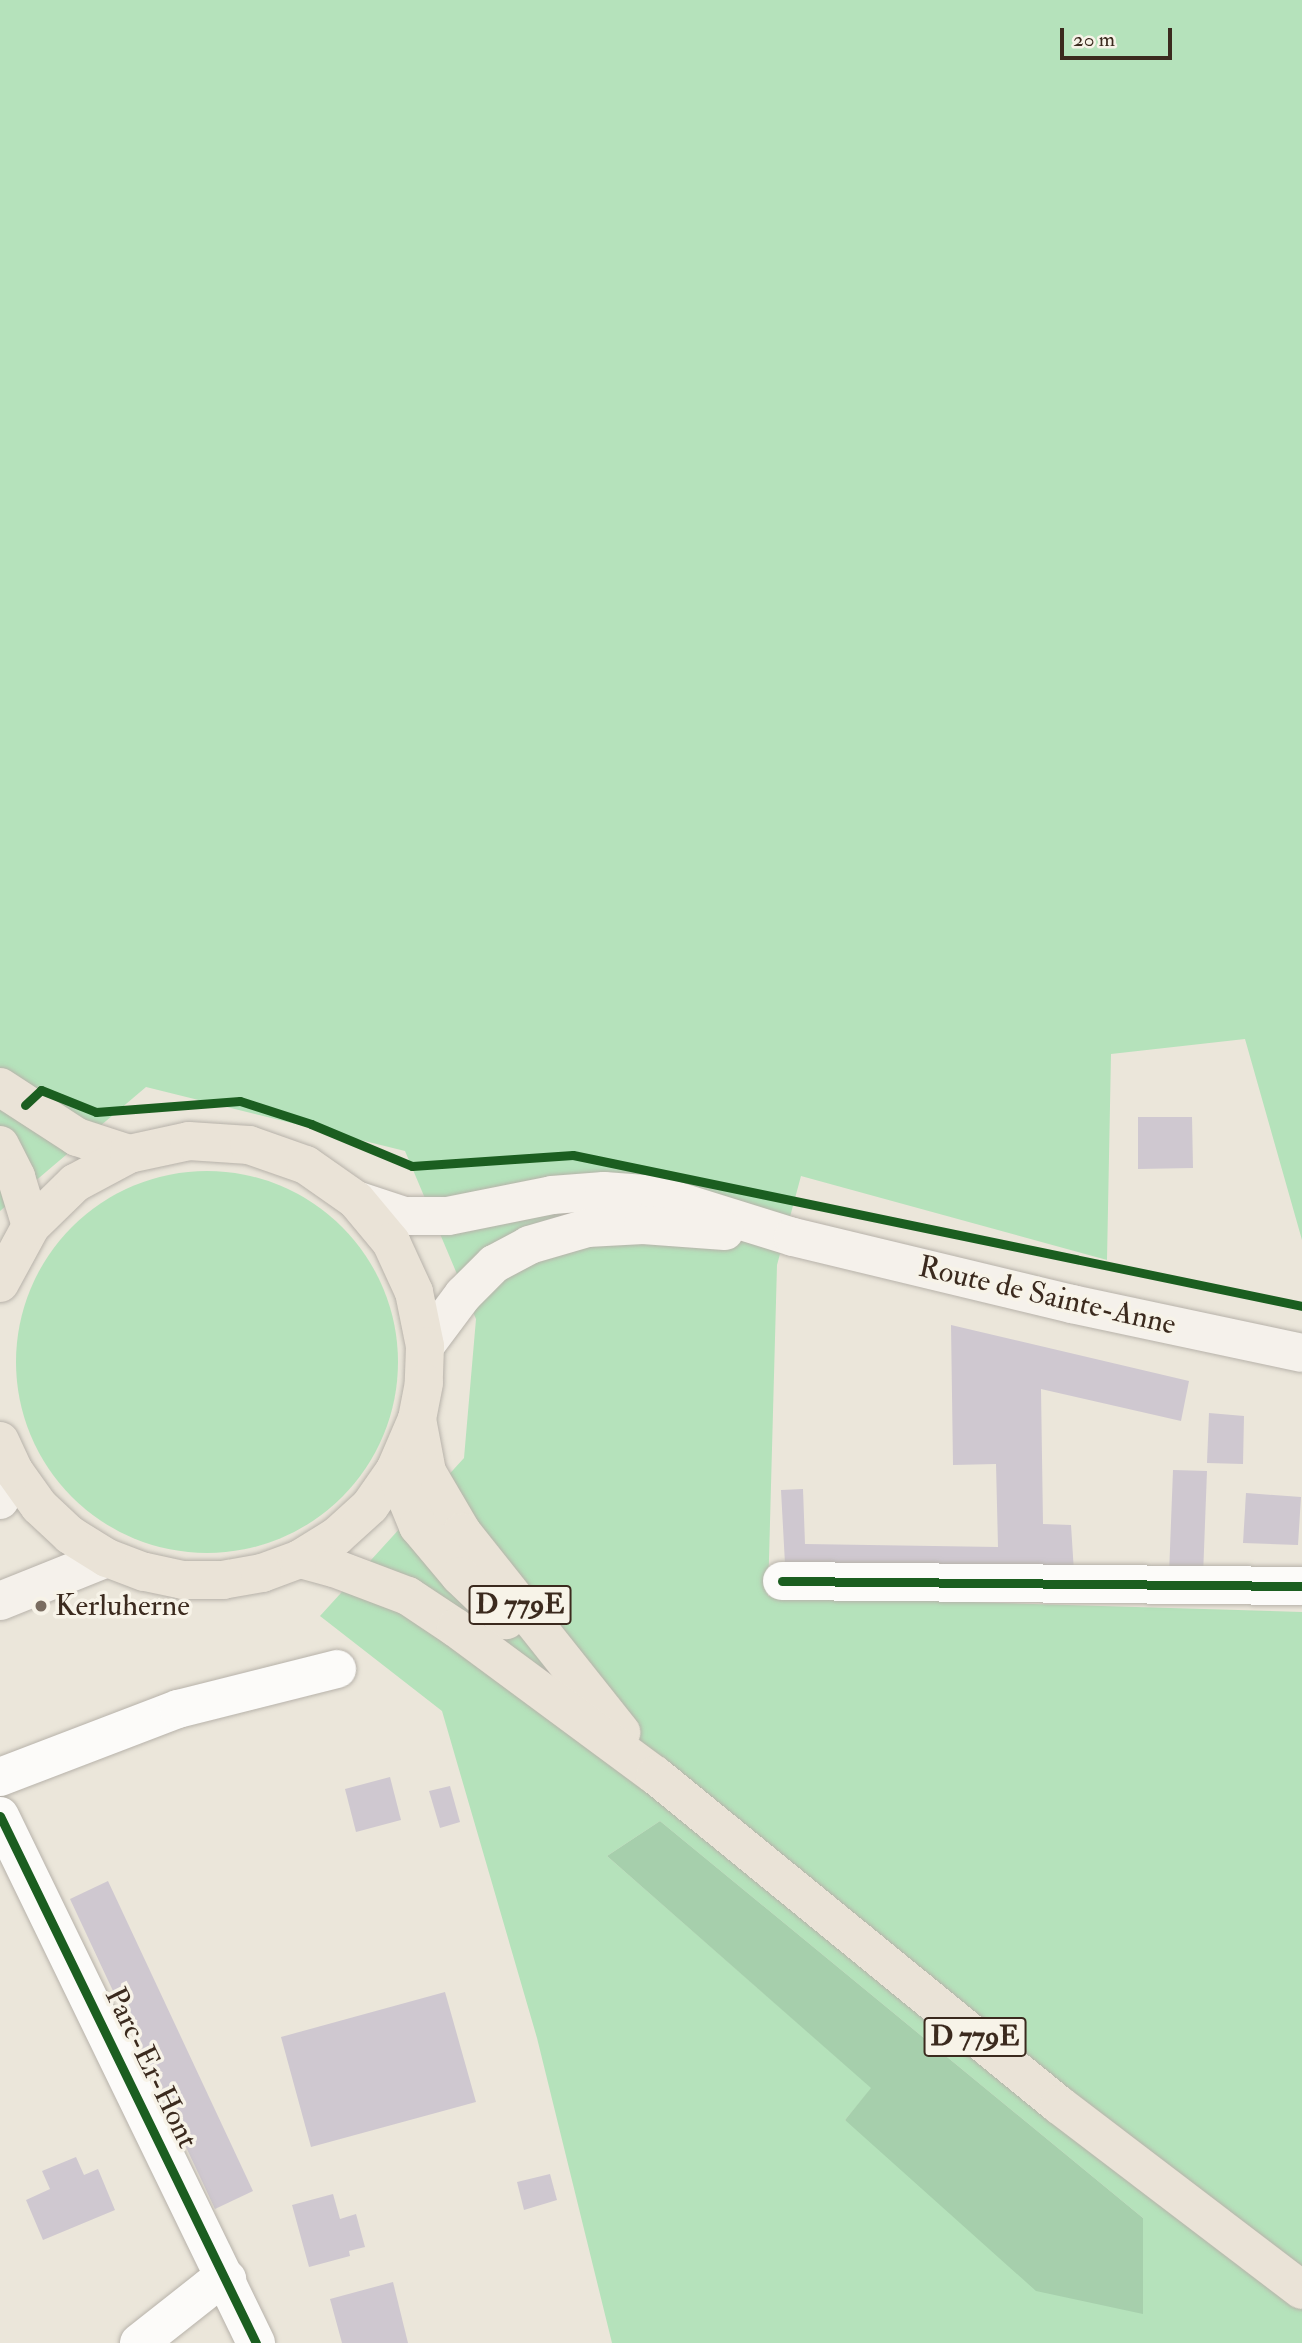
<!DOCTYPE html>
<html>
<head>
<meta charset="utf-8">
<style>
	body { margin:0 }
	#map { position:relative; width:1302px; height:2343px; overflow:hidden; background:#ebe6da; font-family:"IM FELL Double Pica",serif }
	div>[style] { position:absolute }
	.green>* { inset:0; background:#b5e2bb }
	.round { border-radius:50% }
	.forest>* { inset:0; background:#a6cfac }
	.building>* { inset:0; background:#cfc8d0 }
	.roads { filter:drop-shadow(0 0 2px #b7b2aa) drop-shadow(0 0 2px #b7b2aa) }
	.street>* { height:38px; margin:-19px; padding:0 19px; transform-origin:19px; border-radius:19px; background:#fcfbf9 }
	.secondary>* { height:38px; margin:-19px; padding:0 19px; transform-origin:19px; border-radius:19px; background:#f5f1eb }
	.primary>* { height:38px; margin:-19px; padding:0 19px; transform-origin:19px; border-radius:19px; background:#eae3d7 }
	.cycleway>* { height:9px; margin:-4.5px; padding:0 4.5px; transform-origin:4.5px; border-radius:4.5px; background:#1b5e20 }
	.dots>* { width:19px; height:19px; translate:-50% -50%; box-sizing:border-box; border:4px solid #f7f3e8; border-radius:50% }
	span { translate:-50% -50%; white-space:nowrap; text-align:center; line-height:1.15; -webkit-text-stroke:7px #f7f3e8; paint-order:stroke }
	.shield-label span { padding:2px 5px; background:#f7f3e8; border:2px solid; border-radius:5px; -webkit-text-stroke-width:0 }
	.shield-label { font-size:28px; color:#3b2a1e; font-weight:700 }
	.street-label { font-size:30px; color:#3b2a1e }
	.poi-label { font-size:30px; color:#3b2a1e }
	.left { translate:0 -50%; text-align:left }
	.scale { position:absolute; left:1060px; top:28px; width:112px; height:32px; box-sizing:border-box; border:4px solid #3b2a1e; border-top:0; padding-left:9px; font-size:21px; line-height:24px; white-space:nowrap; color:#3b2a1e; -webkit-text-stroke:5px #f7f3e8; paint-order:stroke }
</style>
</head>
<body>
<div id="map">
	<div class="green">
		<div style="clip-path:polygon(evenodd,0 0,1302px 0,1302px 1240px,1245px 1039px,1111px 1054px,1107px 1260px,801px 1176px,777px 1265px,768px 1596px,1302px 1612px,1302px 2343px,612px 2343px,537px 2038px,442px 1711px,320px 1616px,464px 1458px,476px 1319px,405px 1151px,146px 1087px,0 1211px,0 0,660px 1821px,1143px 2218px,1143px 2313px,845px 2120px,872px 2088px,607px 1856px,660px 1821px)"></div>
		<div class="round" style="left:16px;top:1171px;width:382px;height:382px"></div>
	</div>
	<div class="forest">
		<div style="clip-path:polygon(660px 1821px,1143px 2218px,1143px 2314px,1036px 2291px,845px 2120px,871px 2088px,607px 1856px)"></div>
	</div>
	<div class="building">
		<div style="clip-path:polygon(1138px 1117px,1192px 1117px,1193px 1168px,1138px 1169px)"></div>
		<div style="clip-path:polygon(951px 1325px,1189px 1381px,1181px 1421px,1041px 1389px,1043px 1524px,1071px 1525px,1074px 1572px,785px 1564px,781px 1490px,803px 1489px,805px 1544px,998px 1547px,996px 1464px,953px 1465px)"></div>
		<div style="clip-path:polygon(1209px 1413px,1244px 1416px,1243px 1464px,1207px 1463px)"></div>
		<div style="clip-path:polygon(1173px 1470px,1207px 1471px,1203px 1576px,1169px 1575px)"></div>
		<div style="clip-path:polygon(1246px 1493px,1301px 1497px,1298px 1545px,1243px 1543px)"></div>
		<div style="clip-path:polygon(390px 1777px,401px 1820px,356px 1832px,345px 1789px)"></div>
		<div style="clip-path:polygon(450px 1786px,460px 1822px,440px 1828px,429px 1791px)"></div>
		<div style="clip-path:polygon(108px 1881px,253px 2191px,215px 2209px,70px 1899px)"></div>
		<div style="clip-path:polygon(445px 1992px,476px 2102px,311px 2147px,281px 2037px)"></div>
		<div style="clip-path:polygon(76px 2157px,84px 2175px,98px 2169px,115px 2210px,43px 2240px,26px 2200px,50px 2189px,42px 2171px)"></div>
		<div style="clip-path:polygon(550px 2174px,557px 2200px,524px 2210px,517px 2182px)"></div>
		<div style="clip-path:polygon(333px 2194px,340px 2219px,356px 2214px,365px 2247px,349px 2251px,350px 2256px,309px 2267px,292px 2205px)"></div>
		<div style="clip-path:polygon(393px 2282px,408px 2343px,342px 2343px,330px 2299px)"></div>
	</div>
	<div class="roads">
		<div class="street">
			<div style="left:782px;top:1581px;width:520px;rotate:0.55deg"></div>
			<div style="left:0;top:1777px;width:191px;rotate:-20.9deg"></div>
			<div style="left:178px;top:1709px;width:164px;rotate:-14.1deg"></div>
			<div style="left:0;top:1816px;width:586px;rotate:64.09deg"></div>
			<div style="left:139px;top:2343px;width:90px;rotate:-38.3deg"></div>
			<div style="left:210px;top:2287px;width:19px;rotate:-25deg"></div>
		</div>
		<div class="secondary">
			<div style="left:356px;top:1200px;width:51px;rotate:18.4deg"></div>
			<div style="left:404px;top:1216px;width:44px"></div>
			<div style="left:448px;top:1216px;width:106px;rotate:-11.4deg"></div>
			<div style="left:552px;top:1195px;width:52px;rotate:-4.4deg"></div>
			<div style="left:604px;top:1191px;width:54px;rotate:4.2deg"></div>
			<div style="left:658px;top:1195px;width:141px;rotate:17.3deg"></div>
			<div style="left:793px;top:1237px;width:287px;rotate:13.5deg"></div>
			<div style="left:1072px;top:1304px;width:235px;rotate:12deg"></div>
			<div style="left:425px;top:1346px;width:64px;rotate:-53.3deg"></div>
			<div style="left:463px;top:1295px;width:44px;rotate:-45deg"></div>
			<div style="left:494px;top:1264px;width:40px;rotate:-28deg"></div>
			<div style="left:529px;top:1245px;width:60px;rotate:-16.3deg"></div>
			<div style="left:587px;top:1228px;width:56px;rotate:-3.1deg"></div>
			<div style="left:643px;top:1225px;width:82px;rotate:4.2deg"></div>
			<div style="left:0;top:1500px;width:32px;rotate:-64deg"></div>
			<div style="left:0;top:1601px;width:115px;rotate:-21.9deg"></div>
		</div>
		<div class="primary">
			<div style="left:0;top:1087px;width:92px;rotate:33deg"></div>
			<div style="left:77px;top:1137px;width:55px;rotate:18.1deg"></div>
			<div style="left:0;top:1145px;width:36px;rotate:63deg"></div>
			<div style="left:16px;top:1177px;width:51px;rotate:73deg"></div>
			<div style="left:0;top:1283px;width:65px;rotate:-61.5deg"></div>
			<div style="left:31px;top:1226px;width:62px;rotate:-44.3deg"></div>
			<div style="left:75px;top:1183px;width:61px;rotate:-28.2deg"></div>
			<div style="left:129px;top:1154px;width:61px;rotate:-12.2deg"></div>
			<div style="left:189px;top:1141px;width:60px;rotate:3.8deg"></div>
			<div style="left:249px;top:1145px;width:60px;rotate:19.3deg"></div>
			<div style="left:306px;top:1165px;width:61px;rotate:35deg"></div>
			<div style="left:356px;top:1200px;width:55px;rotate:50.2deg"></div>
			<div style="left:391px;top:1242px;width:55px;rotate:65.3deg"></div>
			<div style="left:414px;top:1292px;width:55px;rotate:78.5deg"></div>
			<div style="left:425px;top:1346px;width:37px;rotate:92deg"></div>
			<div style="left:424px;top:1383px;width:37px;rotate:101deg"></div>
			<div style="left:417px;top:1419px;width:56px;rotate:113.3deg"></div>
			<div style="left:395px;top:1470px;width:44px;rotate:124.8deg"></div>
			<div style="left:370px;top:1506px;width:45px;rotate:137.7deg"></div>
			<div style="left:337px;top:1536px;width:44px;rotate:148.1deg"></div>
			<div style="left:300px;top:1559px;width:40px;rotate:159.8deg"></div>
			<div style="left:262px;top:1573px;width:40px;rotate:170deg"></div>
			<div style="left:223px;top:1580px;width:40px;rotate:180deg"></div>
			<div style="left:183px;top:1580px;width:40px;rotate:-168deg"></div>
			<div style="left:144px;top:1572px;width:40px;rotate:-159deg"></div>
			<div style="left:107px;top:1558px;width:44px;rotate:-148.1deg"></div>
			<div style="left:70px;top:1535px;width:42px;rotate:-136.9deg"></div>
			<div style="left:39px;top:1506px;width:43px;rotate:-125.5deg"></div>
			<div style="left:14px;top:1471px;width:33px;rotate:-115deg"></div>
			<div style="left:417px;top:1419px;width:54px;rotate:79.3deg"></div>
			<div style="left:427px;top:1472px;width:69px;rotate:59.7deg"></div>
			<div style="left:462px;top:1532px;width:256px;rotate:51.5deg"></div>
			<div style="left:395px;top:1470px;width:61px;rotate:67.7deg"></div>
			<div style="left:418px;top:1526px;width:65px;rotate:50deg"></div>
			<div style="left:460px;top:1576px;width:64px;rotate:43.7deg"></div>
			<div style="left:300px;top:1559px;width:35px;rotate:15deg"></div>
			<div style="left:334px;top:1568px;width:79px;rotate:20.7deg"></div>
			<div style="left:408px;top:1596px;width:58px;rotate:33.7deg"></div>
			<div style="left:456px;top:1628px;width:247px;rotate:36.5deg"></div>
			<div style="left:655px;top:1775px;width:522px;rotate:39.24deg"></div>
			<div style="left:1059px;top:2105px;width:305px;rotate:37.3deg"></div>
		</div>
	</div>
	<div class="cycleway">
		<div style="left:25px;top:1105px;width:22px;rotate:-43deg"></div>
		<div style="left:41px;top:1090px;width:59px;rotate:21.8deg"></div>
		<div style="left:96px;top:1112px;width:144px;rotate:-4.4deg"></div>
		<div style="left:240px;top:1101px;width:75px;rotate:17.9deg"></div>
		<div style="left:311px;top:1124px;width:109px;rotate:22.6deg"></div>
		<div style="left:412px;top:1166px;width:161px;rotate:-3.9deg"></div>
		<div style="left:573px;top:1155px;width:744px;rotate:11.7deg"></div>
		<div style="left:782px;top:1581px;width:520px;rotate:0.55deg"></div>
		<div style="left:0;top:1816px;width:586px;rotate:64.09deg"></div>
	</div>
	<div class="dots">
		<div style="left:41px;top:1606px;background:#796c60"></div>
	</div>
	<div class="shield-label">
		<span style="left:520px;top:1605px">D 779E</span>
		<span style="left:975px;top:2037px">D 779E</span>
	</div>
	<div class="street-label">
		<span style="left:1047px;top:1296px;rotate:13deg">Route de Sainte-Anne</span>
		<span style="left:151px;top:2068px;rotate:64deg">Parc-Er-Hont</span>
	</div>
	<div class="poi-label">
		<span class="left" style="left:55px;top:1606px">Kerluherne</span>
	</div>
	<div class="scale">20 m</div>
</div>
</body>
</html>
